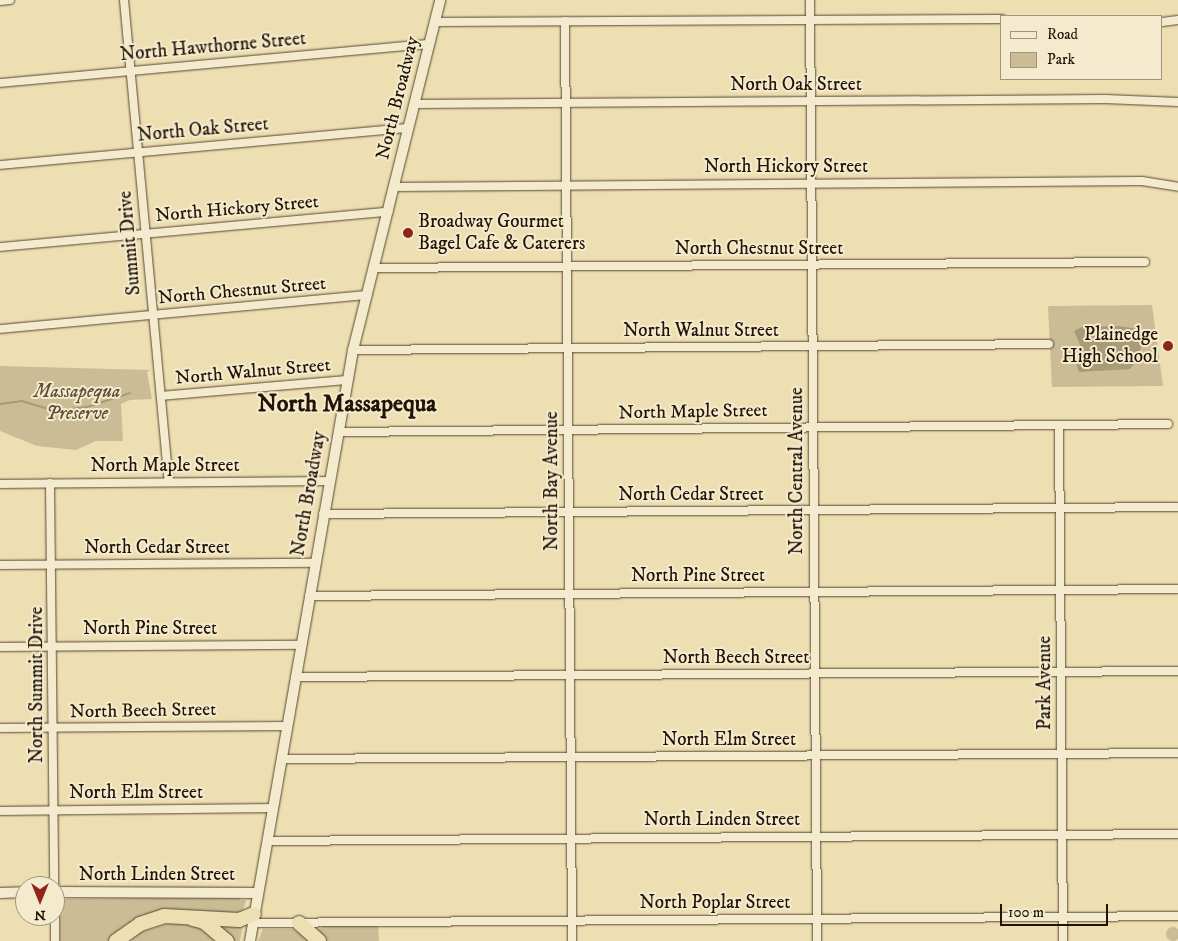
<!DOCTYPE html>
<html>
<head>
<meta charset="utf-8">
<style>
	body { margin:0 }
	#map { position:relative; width:1178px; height:941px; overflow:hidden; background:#eedfb3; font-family:"IM FELL DW Pica",serif }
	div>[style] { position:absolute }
	.green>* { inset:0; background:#cbbc95 }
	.round { border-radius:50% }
	.water>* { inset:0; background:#a99a78 }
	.stream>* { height:2px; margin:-1px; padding:0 1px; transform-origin:1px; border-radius:1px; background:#a99a78 }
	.roads { filter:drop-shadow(0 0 1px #554730) drop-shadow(0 0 1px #554730) }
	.street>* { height:8px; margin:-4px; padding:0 4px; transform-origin:4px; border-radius:4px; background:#f4eace }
	.secondary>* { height:10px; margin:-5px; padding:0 5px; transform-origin:5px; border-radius:5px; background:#f4eace }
	.highway>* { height:14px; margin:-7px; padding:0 7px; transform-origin:7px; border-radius:7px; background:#eedfb3 }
	.dots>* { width:14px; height:14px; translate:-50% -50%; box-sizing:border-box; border:2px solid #f4eace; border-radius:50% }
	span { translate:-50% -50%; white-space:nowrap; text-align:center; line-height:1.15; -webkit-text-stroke:4px #f4eace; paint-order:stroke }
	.street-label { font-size:19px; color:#221405 }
	.poi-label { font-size:19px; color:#221405 }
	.left { translate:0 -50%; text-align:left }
	.right { translate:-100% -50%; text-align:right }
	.park-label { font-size:19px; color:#5d4f37; font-style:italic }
	.district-label { font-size:24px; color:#221405; font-weight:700 }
	.legend { position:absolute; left:1000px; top:15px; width:162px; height:65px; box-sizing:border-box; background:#f4eace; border:1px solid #a0947e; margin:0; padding:6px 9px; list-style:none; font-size:15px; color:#221405 }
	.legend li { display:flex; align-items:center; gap:10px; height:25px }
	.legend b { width:25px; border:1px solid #a0947e }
	.north { position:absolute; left:15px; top:876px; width:50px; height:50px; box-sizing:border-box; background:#f4eace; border:1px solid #a0947e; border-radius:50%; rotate:180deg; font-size:14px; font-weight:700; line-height:20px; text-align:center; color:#221405 }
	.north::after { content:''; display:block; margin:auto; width:18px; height:22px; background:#8f2418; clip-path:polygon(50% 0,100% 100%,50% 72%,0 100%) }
	.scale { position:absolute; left:1000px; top:904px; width:108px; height:22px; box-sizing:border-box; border:2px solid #221405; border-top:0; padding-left:6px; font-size:15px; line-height:18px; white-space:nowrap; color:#221405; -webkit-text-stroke:4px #f4eace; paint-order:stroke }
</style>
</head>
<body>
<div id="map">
	<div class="green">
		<div style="clip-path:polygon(1152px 305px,1163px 386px,1052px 387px,1048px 306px)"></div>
		<div style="clip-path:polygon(0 366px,150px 370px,147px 372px,152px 399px,130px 400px,121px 404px,123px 441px,96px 441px,76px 450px,37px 446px,0 431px)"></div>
		<div style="clip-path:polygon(240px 897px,240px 900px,246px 900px,242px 913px,163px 909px,122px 928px,111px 941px,60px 941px,60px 906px,65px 899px)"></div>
		<div style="clip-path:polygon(169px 923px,198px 925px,221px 941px,131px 941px,138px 933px)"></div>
		<div style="clip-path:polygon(243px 923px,240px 941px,230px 941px,217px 924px)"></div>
		<div style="clip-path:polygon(326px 925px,378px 925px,379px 941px,323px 941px,316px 931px)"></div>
		<div class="round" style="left:1166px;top:927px;width:14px;height:14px"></div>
		<div style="clip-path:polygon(263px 929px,293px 929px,311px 941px,258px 941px)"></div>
	</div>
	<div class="water">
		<div style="clip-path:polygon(1119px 326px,1137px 329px,1144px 334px,1138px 359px,1130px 369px,1079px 372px,1075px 361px,1083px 352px,1074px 331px,1082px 327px)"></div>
	</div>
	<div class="stream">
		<div style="left:0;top:404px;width:22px;rotate:-8deg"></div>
		<div style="left:22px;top:401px;width:34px;rotate:17deg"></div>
		<div style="left:54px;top:411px;width:33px;rotate:-7deg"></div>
		<div style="left:87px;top:407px;width:45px;rotate:-18deg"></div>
	</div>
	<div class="roads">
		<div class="street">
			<div style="left:124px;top:0;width:484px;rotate:84.7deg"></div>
			<div style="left:810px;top:0;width:941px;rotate:89.57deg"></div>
			<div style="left:0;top:1px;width:10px;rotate:-6deg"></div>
			<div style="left:565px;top:21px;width:920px;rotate:89.56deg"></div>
			<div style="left:435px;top:22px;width:567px;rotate:-0.3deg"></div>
			<div style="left:1162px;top:22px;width:16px;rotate:-7deg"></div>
			<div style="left:0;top:83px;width:431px;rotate:-5.2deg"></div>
			<div style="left:414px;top:104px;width:691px;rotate:-0.41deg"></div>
			<div style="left:1105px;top:99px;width:73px;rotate:2.4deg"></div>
			<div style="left:0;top:165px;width:410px;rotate:-5.2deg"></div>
			<div style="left:394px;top:187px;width:748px;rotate:-0.46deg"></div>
			<div style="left:1142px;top:181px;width:36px;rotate:9deg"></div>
			<div style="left:0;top:247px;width:390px;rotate:-5.2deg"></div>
			<div style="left:374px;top:268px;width:771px;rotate:-0.45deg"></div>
			<div style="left:0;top:329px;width:369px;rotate:-5.3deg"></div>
			<div style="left:353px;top:350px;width:696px;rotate:-0.49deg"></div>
			<div style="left:161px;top:396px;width:188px;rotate:-4.9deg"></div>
			<div style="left:1059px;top:425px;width:516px;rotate:89.56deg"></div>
			<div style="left:338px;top:432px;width:830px;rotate:-0.55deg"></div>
			<div style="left:50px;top:483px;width:403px;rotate:89.4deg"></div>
			<div style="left:0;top:484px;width:329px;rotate:-0.5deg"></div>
			<div style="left:323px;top:514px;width:855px;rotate:-0.47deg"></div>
			<div style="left:0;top:565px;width:315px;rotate:-0.4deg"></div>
			<div style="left:309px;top:596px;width:869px;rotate:-0.46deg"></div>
			<div style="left:0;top:647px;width:301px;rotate:-0.4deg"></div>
			<div style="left:295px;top:677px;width:883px;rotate:-0.39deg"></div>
			<div style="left:0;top:728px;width:287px;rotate:-0.4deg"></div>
			<div style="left:281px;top:759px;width:897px;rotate:-0.38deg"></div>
			<div style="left:0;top:811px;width:272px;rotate:-0.6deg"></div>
			<div style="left:267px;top:841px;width:911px;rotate:-0.44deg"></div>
			<div style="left:55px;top:916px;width:25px;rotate:90deg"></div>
			<div style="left:253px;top:923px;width:925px;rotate:-0.43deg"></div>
		</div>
		<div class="secondary">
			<div style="left:55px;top:892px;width:203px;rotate:0.3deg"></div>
			<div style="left:0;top:893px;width:25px;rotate:-2deg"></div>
			<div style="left:250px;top:941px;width:600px;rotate:-80.11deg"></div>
			<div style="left:353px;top:350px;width:361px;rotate:-76deg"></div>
		</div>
		<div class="highway">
			<div style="left:193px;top:919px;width:11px;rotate:15deg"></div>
			<div style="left:204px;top:922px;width:30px;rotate:40deg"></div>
			<div style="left:299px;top:923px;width:27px;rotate:42deg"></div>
			<div style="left:116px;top:941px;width:29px;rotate:-35deg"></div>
			<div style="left:140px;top:924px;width:25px;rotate:-18deg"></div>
			<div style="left:164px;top:916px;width:75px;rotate:3.1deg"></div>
			<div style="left:239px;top:920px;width:16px;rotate:-22deg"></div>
		</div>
	</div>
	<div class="dots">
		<div style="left:408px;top:233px;background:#8f2418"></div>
		<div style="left:1168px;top:346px;background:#8f2418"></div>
	</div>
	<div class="street-label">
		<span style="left:213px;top:47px;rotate:-5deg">North Hawthorne Street</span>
		<span style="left:796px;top:85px">North Oak Street</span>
		<span style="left:398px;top:98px;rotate:-76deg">North Broadway</span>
		<span style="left:203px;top:130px;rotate:-5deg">North Oak Street</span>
		<span style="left:786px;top:167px">North Hickory Street</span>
		<span style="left:237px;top:209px;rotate:-5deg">North Hickory Street</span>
		<span style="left:130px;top:243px;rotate:-95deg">Summit Drive</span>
		<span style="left:759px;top:249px">North Chestnut Street</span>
		<span style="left:242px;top:291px;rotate:-5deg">North Chestnut Street</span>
		<span style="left:701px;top:331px">North Walnut Street</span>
		<span style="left:253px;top:372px;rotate:-5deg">North Walnut Street</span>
		<span style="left:693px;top:412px;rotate:-1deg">North Maple Street</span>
		<span style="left:165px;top:466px">North Maple Street</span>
		<span style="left:797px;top:471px;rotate:-90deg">North Central Avenue</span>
		<span style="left:552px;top:481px;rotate:-90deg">North Bay Avenue</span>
		<span style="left:309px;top:494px;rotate:-80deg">North Broadway</span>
		<span style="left:691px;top:495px">North Cedar Street</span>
		<span style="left:157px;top:548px">North Cedar Street</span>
		<span style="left:698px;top:576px">North Pine Street</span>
		<span style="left:150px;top:629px">North Pine Street</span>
		<span style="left:736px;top:658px">North Beech Street</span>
		<span style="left:1045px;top:683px;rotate:-90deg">Park Avenue</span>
		<span style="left:37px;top:685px;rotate:-90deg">North Summit Drive</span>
		<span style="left:143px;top:711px;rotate:-1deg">North Beech Street</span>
		<span style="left:729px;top:740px">North Elm Street</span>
		<span style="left:136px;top:793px">North Elm Street</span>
		<span style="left:722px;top:820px">North Linden Street</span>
		<span style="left:157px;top:875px">North Linden Street</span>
		<span style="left:715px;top:903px">North Poplar Street</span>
	</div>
	<div class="poi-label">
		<span class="left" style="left:418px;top:233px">Broadway Gourmet<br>Bagel Cafe &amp; Caterers</span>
		<span class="right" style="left:1158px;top:346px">Plainedge<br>High School</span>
	</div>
	<div class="park-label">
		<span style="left:77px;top:403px">Massapequa<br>Preserve</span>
	</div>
	<div class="district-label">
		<span style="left:347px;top:405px">North Massapequa</span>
	</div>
	<ul class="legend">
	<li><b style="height:6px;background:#f4eace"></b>Road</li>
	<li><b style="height:14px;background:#cbbc95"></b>Park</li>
	</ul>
	<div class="north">N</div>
	<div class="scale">100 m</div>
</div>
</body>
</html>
